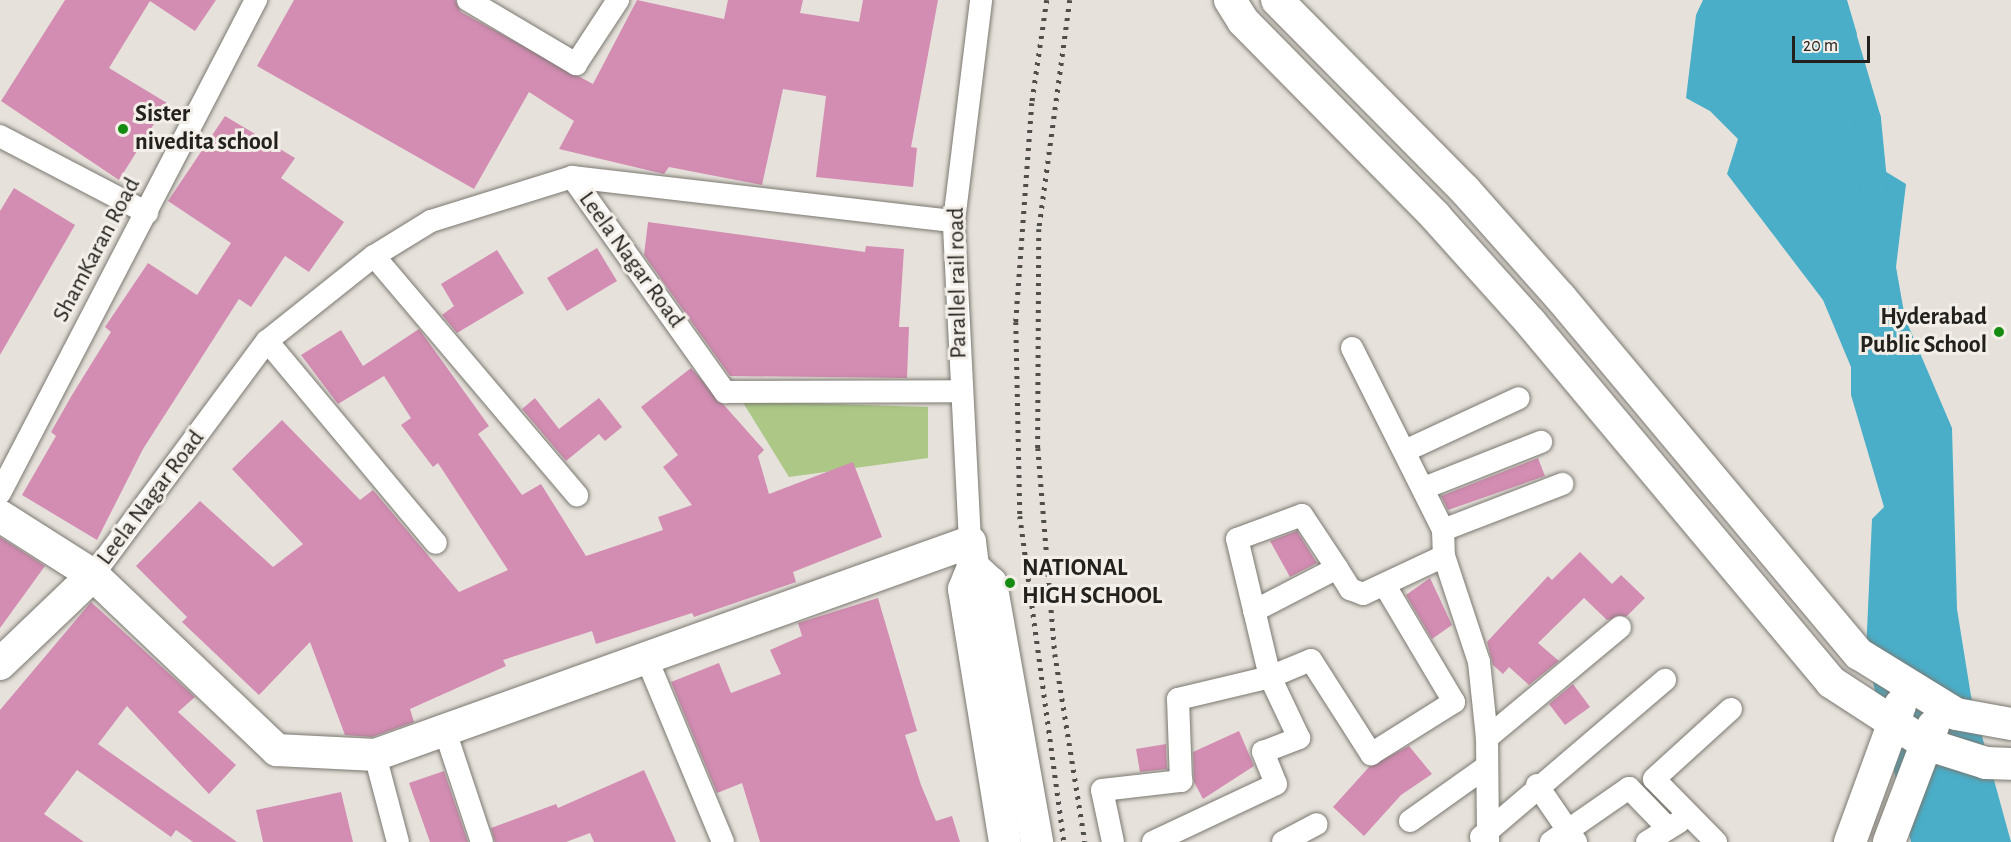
<!DOCTYPE html>
<html>
<head>
<meta charset="utf-8">
<style>
	body { margin:0 }
	#map { position:relative; width:2011px; height:842px; overflow:hidden; background:#e6e2db; font-family:"Alegreya Sans",sans-serif }
	div>[style] { position:absolute }
	.green>* { inset:0; background:#acc786 }
	.water>* { inset:0; background:#4aaec8 }
	.canal>* { height:27px; margin:-13.5px; padding:0 13.5px; transform-origin:13.5px; border-radius:13.5px; background:#4aaec8 }
	.building>* { inset:0; background:#d38cb2 }
	.roads { filter:drop-shadow(0 0 2px #7b7871) drop-shadow(0 0 2px #7b7871) }
	.street>* { height:22px; margin:-11px; padding:0 11px; transform-origin:11px; border-radius:11px; background:#fff }
	.secondary>* { height:32px; margin:-16px; padding:0 16px; transform-origin:16px; border-radius:16px; background:#fff }
	.rail>* { height:4.5px; margin-top:-2.25px; transform-origin:0; background:repeating-linear-gradient(90deg,#4f4e4a 0 3px,transparent 0 9px) }
	.dots>* { width:16px; height:16px; translate:-50% -50%; box-sizing:border-box; border:3px solid #f3efe8; border-radius:50% }
	span { translate:-50% -50%; white-space:nowrap; text-align:center; line-height:1.15; -webkit-text-stroke:6px #f3efe8; paint-order:stroke }
	.poi-label { font-size:24px; color:#22211e; font-weight:700 }
	.left { translate:0 -50%; text-align:left }
	.right { translate:-100% -50%; text-align:right }
	.street-label { font-size:24px; color:#22211e }
	.scale { position:absolute; left:1792px; top:36px; width:78px; height:27px; box-sizing:border-box; border:3px solid #22211e; border-top:0; padding-left:8px; font-size:18px; line-height:21px; white-space:nowrap; color:#22211e; -webkit-text-stroke:4px #f3efe8; paint-order:stroke }
</style>
</head>
<body>
<div id="map">
	<div class="green">
		<div style="clip-path:polygon(742px 401px,928px 407px,928px 458px,789px 477px)"></div>
	</div>
	<div class="water">
		<div style="clip-path:polygon(1703px 0,1847px 0,1857px 34px,1844px 58px,1852px 94px,1871px 98px,1855px 126px,1860px 156px,1906px 184px,1896px 267px,1905px 318px,1952px 428px,1957px 609px,1971px 696px,2011px 842px,1911px 842px,1866px 653px,1872px 519px,1884px 507px,1851px 395px,1851px 367px,1823px 300px,1727px 174px,1738px 139px,1710px 111px,1686px 98px,1696px 15px)"></div>
	</div>
	<div class="canal">
		<div style="left:1832px;top:0;width:124px;rotate:73.6deg"></div>
		<div style="left:1867px;top:119px;width:81px;rotate:84.4deg"></div>
	</div>
	<div class="building">
		<div style="clip-path:polygon(65px 0,216px 0,195px 31px,150px 1px,109px 68px,167px 103px,119px 180px,1px 101px)"></div>
		<div style="clip-path:polygon(294px 0,455px 0,461px 12px,593px 84px,637px 0,724px 19px,728px 0,803px 0,800px 13px,859px 22px,863px 0,938px 0,911px 147px,917px 148px,913px 187px,816px 177px,826px 96px,783px 89px,762px 185px,669px 167px,664px 174px,559px 149px,574px 121px,529px 92px,474px 189px,257px 66px)"></div>
		<div style="clip-path:polygon(225px 116px,295px 158px,281px 178px,344px 222px,309px 272px,285px 256px,251px 307px,239px 299px,143px 449px,97px 540px,22px 495px,56px 436px,51px 432px,72px 395px,111px 332px,105px 327px,148px 263px,197px 295px,231px 243px,168px 201px)"></div>
		<div style="clip-path:polygon(14px 188px,75px 225px,0 355px,0 211px)"></div>
		<div style="clip-path:polygon(648px 222px,865px 252px,866px 246px,904px 249px,899px 327px,909px 327px,907px 378px,730px 376px,644px 255px)"></div>
		<div style="clip-path:polygon(597px 248px,617px 281px,567px 311px,547px 278px)"></div>
		<div style="clip-path:polygon(497px 250px,524px 293px,457px 333px,442px 315px,454px 306px,441px 284px)"></div>
		<div style="clip-path:polygon(419px 329px,489px 426px,478px 434px,522px 495px,541px 484px,586px 556px,663px 530px,658px 517px,692px 505px,663px 467px,678px 455px,641px 407px,691px 368px,764px 450px,758px 456px,769px 494px,853px 462px,882px 537px,793px 572px,796px 582px,694px 617px,692px 613px,596px 644px,592px 631px,503px 660px,506px 666px,410px 709px,414px 722px,372px 737px,345px 735px,310px 642px,259px 695px,182px 622px,187px 617px,136px 566px,200px 501px,273px 567px,303px 544px,232px 469px,282px 420px,360px 500px,373px 490px,459px 592px,508px 570px,438px 463px,433px 467px,401px 425px,411px 418px,384px 376px,338px 404px,301px 355px,341px 330px,363px 366px)"></div>
		<div style="clip-path:polygon(535px 398px,559px 429px,599px 398px,622px 427px,605px 441px,599px 434px,566px 461px,522px 409px)"></div>
		<div style="clip-path:polygon(1538px 458px,1545px 476px,1448px 510px,1441px 496px)"></div>
		<div style="clip-path:polygon(1297px 531px,1317px 563px,1290px 577px,1270px 541px)"></div>
		<div style="clip-path:polygon(0 537px,45px 566px,0 628px)"></div>
		<div style="clip-path:polygon(1580px 552px,1612px 584px,1621px 575px,1645px 598px,1627px 616px,1607px 620px,1584px 598px,1538px 643px,1559px 661px,1529px 685px,1509px 667px,1503px 674px,1493px 665px,1487px 642px,1548px 576px,1552px 580px)"></div>
		<div style="clip-path:polygon(1430px 578px,1452px 625px,1432px 639px,1406px 595px)"></div>
		<div style="clip-path:polygon(878px 598px,917px 731px,905px 735px,921px 785px,936px 821px,952px 816px,960px 842px,760px 842px,742px 783px,717px 793px,671px 682px,719px 663px,731px 693px,781px 674px,770px 650px,802px 636px,798px 623px)"></div>
		<div style="clip-path:polygon(91px 602px,195px 697px,178px 712px,236px 765px,209px 794px,127px 706px,98px 744px,237px 842px,193px 842px,176px 830px,171px 837px,77px 770px,44px 814px,84px 842px,0 842px,0 710px)"></div>
		<div style="clip-path:polygon(1573px 684px,1590px 707px,1565px 725px,1549px 704px)"></div>
		<div style="clip-path:polygon(1239px 731px,1254px 766px,1203px 799px,1194px 782px,1193px 752px)"></div>
		<div style="clip-path:polygon(1166px 744px,1167px 769px,1140px 772px,1136px 749px)"></div>
		<div style="clip-path:polygon(1409px 746px,1432px 774px,1401px 795px,1364px 836px,1333px 807px,1369px 767px)"></div>
		<div style="clip-path:polygon(644px 770px,676px 842px,594px 842px,590px 833px,566px 842px,495px 842px,491px 828px,556px 804px,558px 808px)"></div>
		<div style="clip-path:polygon(444px 771px,468px 842px,430px 842px,409px 783px)"></div>
		<div style="clip-path:polygon(341px 792px,353px 842px,263px 842px,256px 810px)"></div>
	</div>
	<div class="roads">
		<div class="street">
			<div style="left:468px;top:0;width:126px;rotate:30.7deg"></div>
			<div style="left:576px;top:64px;width:77px;rotate:-56.7deg"></div>
			<div style="left:0;top:136px;width:166px;rotate:27.6deg"></div>
			<div style="left:572px;top:177px;width:264px;rotate:54.6deg"></div>
			<div style="left:725px;top:392px;width:235px;rotate:-0.2deg"></div>
			<div style="left:374px;top:256px;width:314px;rotate:49.7deg"></div>
			<div style="left:267px;top:341px;width:263px;rotate:50.1deg"></div>
			<div style="left:1352px;top:348px;width:203px;rotate:63.4deg"></div>
			<div style="left:1443px;top:530px;width:26px;rotate:88deg"></div>
			<div style="left:1444px;top:556px;width:112px;rotate:71.7deg"></div>
			<div style="left:1479px;top:662px;width:76px;rotate:84deg"></div>
			<div style="left:1487px;top:738px;width:104px;rotate:89.4deg"></div>
			<div style="left:1407px;top:450px;width:123px;rotate:-24.9deg"></div>
			<div style="left:1424px;top:488px;width:126px;rotate:-21.5deg"></div>
			<div style="left:0;top:493px;width:556px;rotate:-62.56deg"></div>
			<div style="left:1443px;top:530px;width:128px;rotate:-21.1deg"></div>
			<div style="left:970px;top:542px;width:321px;rotate:-92.9deg"></div>
			<div style="left:954px;top:221px;width:223px;rotate:-83deg"></div>
			<div style="left:93px;top:575px;width:292px;rotate:-53.4deg"></div>
			<div style="left:267px;top:341px;width:137px;rotate:-38.5deg"></div>
			<div style="left:374px;top:256px;width:67px;rotate:-31.6deg"></div>
			<div style="left:431px;top:221px;width:148px;rotate:-17.3deg"></div>
			<div style="left:572px;top:177px;width:385px;rotate:6.6deg"></div>
			<div style="left:1254px;top:611px;width:93px;rotate:-27.4deg"></div>
			<div style="left:1337px;top:568px;width:25px;rotate:58deg"></div>
			<div style="left:1350px;top:589px;width:14px;rotate:21deg"></div>
			<div style="left:1363px;top:594px;width:89px;rotate:-25.1deg"></div>
			<div style="left:646px;top:657px;width:200px;rotate:67.4deg"></div>
			<div style="left:445px;top:731px;width:117px;rotate:71.6deg"></div>
			<div style="left:1487px;top:738px;width:173px;rotate:-39.8deg"></div>
			<div style="left:375px;top:755px;width:90px;rotate:75.2deg"></div>
			<div style="left:1537px;top:785px;width:69px;rotate:55.6deg"></div>
			<div style="left:1410px;top:821px;width:93px;rotate:-35.4deg"></div>
			<div style="left:1481px;top:837px;width:242px;rotate:-40.5deg"></div>
			<div style="left:1113px;top:842px;width:53px;rotate:-101.9deg"></div>
			<div style="left:1102px;top:790px;width:80px;rotate:-6.5deg"></div>
			<div style="left:1181px;top:781px;width:82px;rotate:-92.1deg"></div>
			<div style="left:1178px;top:699px;width:95px;rotate:-13.4deg"></div>
			<div style="left:1270px;top:677px;width:44px;rotate:-22.5deg"></div>
			<div style="left:1311px;top:660px;width:112px;rotate:57.4deg"></div>
			<div style="left:1371px;top:754px;width:98px;rotate:-32.1deg"></div>
			<div style="left:1454px;top:702px;width:135px;rotate:-120.7deg"></div>
			<div style="left:1153px;top:842px;width:136px;rotate:-25.2deg"></div>
			<div style="left:1276px;top:784px;width:35px;rotate:-112deg"></div>
			<div style="left:1263px;top:752px;width:39px;rotate:-21deg"></div>
			<div style="left:1299px;top:738px;width:68px;rotate:-115.4deg"></div>
			<div style="left:1270px;top:677px;width:142px;rotate:-103.4deg"></div>
			<div style="left:1237px;top:539px;width:69px;rotate:-20.3deg"></div>
			<div style="left:1302px;top:515px;width:64px;rotate:56.6deg"></div>
			<div style="left:1283px;top:842px;width:38px;rotate:-28deg"></div>
			<div style="left:1551px;top:842px;width:95px;rotate:-34.7deg"></div>
			<div style="left:1629px;top:788px;width:53px;rotate:45.8deg"></div>
			<div style="left:1647px;top:842px;width:38px;rotate:-32deg"></div>
			<div style="left:1716px;top:842px;width:88px;rotate:-134.5deg"></div>
			<div style="left:1654px;top:779px;width:104px;rotate:-42.3deg"></div>
		</div>
		<div class="secondary">
			<div style="left:1230px;top:0;width:25px;rotate:58deg"></div>
			<div style="left:1243px;top:21px;width:275px;rotate:45.4deg"></div>
			<div style="left:1436px;top:217px;width:142px;rotate:48.1deg"></div>
			<div style="left:1531px;top:323px;width:468px;rotate:50.1deg"></div>
			<div style="left:1831px;top:682px;width:113px;rotate:33.1deg"></div>
			<div style="left:1926px;top:744px;width:63px;rotate:17.6deg"></div>
			<div style="left:1986px;top:763px;width:25px;rotate:2deg"></div>
			<div style="left:1277px;top:0;width:267px;rotate:45.3deg"></div>
			<div style="left:1465px;top:190px;width:144px;rotate:48.4deg"></div>
			<div style="left:1561px;top:298px;width:464px;rotate:50.1deg"></div>
			<div style="left:1859px;top:654px;width:114px;rotate:31.7deg"></div>
			<div style="left:1956px;top:714px;width:56px;rotate:10.3deg"></div>
			<div style="left:0;top:516px;width:110px;rotate:32.4deg"></div>
			<div style="left:93px;top:575px;width:254px;rotate:43.6deg"></div>
			<div style="left:277px;top:750px;width:98px;rotate:2.9deg"></div>
			<div style="left:375px;top:755px;width:632px;rotate:-19.7deg"></div>
			<div style="left:970px;top:542px;width:25px;rotate:83deg"></div>
			<div style="left:973px;top:567px;width:24px;rotate:112deg"></div>
			<div style="left:964px;top:589px;width:256px;rotate:80.8deg"></div>
			<div style="left:973px;top:567px;width:24px;rotate:42deg"></div>
			<div style="left:991px;top:583px;width:263px;rotate:79.9deg"></div>
			<div style="left:0;top:664px;width:129px;rotate:-43.7deg"></div>
			<div style="left:1850px;top:842px;width:146px;rotate:-69.9deg"></div>
			<div style="left:1889px;top:842px;width:124px;rotate:-69.2deg"></div>
		</div>
	</div>
	<div class="rail">
		<div style="left:1047px;top:0;width:104px;rotate:98.3deg"></div>
		<div style="left:1032px;top:103px;width:220px;rotate:94.2deg"></div>
		<div style="left:1016px;top:322px;width:194px;rotate:88.8deg"></div>
		<div style="left:1020px;top:516px;width:329px;rotate:82.3deg"></div>
		<div style="left:1070px;top:0;width:231px;rotate:97.7deg"></div>
		<div style="left:1039px;top:229px;width:219px;rotate:90.3deg"></div>
		<div style="left:1038px;top:448px;width:207px;rotate:85.3deg"></div>
		<div style="left:1055px;top:654px;width:190px;rotate:80.9deg"></div>
	</div>
	<div class="dots">
		<div style="left:123px;top:129px;background:#168b12"></div>
		<div style="left:1999px;top:332px;background:#168b12"></div>
		<div style="left:1010px;top:583px;background:#168b12"></div>
	</div>
	<div class="poi-label">
		<span class="left" style="left:135px;top:129px">Sister<br>nivedita school</span>
		<span class="right" style="left:1987px;top:332px">Hyderabad<br>Public School</span>
		<span class="left" style="left:1022px;top:583px">NATIONAL<br>HIGH SCHOOL</span>
	</div>
	<div class="street-label">
		<span style="left:97px;top:250px;rotate:-62deg">ShamKaran Road</span>
		<span style="left:631px;top:260px;rotate:54deg">Leela Nagar Road</span>
		<span style="left:958px;top:283px;rotate:-91deg">Parallel rail road</span>
		<span style="left:151px;top:498px;rotate:-53deg">Leela Nagar Road</span>
	</div>
	<div class="scale">20 m</div>
</div>
</body>
</html>
